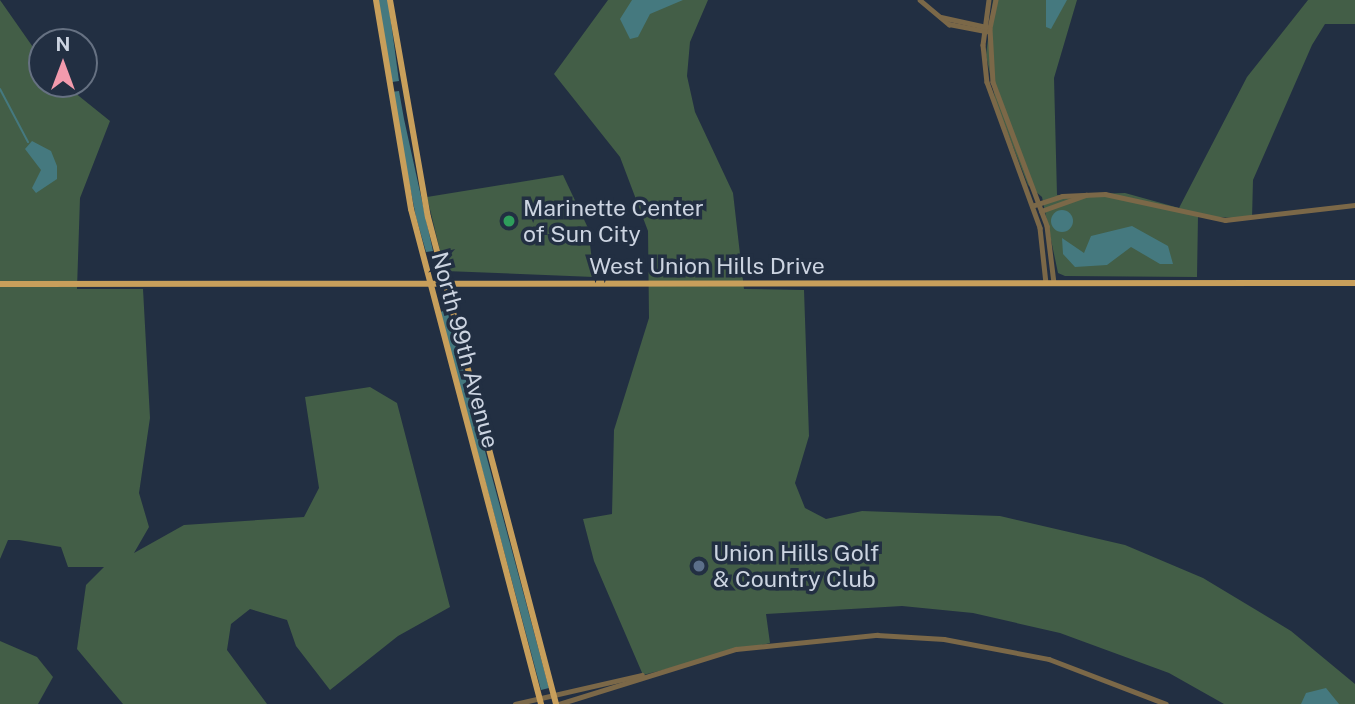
<!DOCTYPE html>
<html>
<head>
<meta charset="utf-8">
<style>
	body { margin:0 }
	#map { position:relative; width:1355px; height:704px; overflow:hidden; background:#222f42; font-family:"Public Sans",sans-serif }
	div>[style] { position:absolute }
	.green>* { inset:0; background:#435e47 }
	.water>* { inset:0; background:#45797f }
	.round { border-radius:50% }
	.stream>* { height:2px; margin:-1px; padding:0 1px; transform-origin:1px; border-radius:1px; background:#45797f }
	.minor>* { height:4.5px; margin:-2.25px; padding:0 2.25px; transform-origin:2.25px; border-radius:2.25px; background:#7b6848 }
	.major>* { height:6px; margin:-3px; padding:0 3px; transform-origin:3px; border-radius:3px; background:#c89f5b }
	.dots>* { width:19px; height:19px; translate:-50% -50%; box-sizing:border-box; border:4px solid #222f42; border-radius:50% }
	span { translate:-50% -50%; white-space:nowrap; text-align:center; line-height:1.15; -webkit-text-stroke:7px #222f42; paint-order:stroke }
	.poi-label { font-size:23px; color:#ccd4e1 }
	.left { translate:0 -50%; text-align:left }
	.street-label { font-size:23px; color:#ccd4e1 }
	.north { position:absolute; left:28px; top:28px; width:70px; height:70px; box-sizing:border-box; background:#222f42; border:2px solid #667182; border-radius:50%; rotate:0deg; font-size:19px; font-weight:700; line-height:28px; text-align:center; color:#ccd4e1 }
	.north::after { content:''; display:block; margin:auto; width:24px; height:32px; background:#f29aad; clip-path:polygon(50% 0,100% 100%,50% 72%,0 100%) }
</style>
</head>
<body>
<div id="map">
	<div class="green">
		<div style="clip-path:polygon(0 0,42px 60px,42px 84px,64px 84px,110px 121px,80px 198px,77px 289px,143px 289px,150px 418px,139px 493px,149px 527px,134px 553px,184px 525px,304px 517px,319px 488px,305px 397px,370px 387px,397px 403px,450px 607px,398px 636px,330px 690px,296px 646px,287px 620px,250px 609px,231px 624px,227px 650px,267px 704px,123px 704px,77px 649px,86px 585px,104px 567px,68px 567px,61px 547px,19px 540px,8px 540px,0 559px)"></div>
		<div style="clip-path:polygon(608px 0,708px 0,690px 42px,687px 76px,695px 112px,733px 193px,744px 289px,804px 290px,809px 436px,795px 483px,805px 508px,826px 519px,862px 511px,1000px 516px,1125px 545px,1203px 578px,1291px 631px,1355px 684px,1355px 704px,1224px 704px,1169px 673px,1060px 633px,973px 613px,902px 606px,766px 614px,770px 643px,643px 675px,594px 561px,583px 519px,612px 514px,614px 430px,649px 318px,648px 231px,620px 157px,554px 74px)"></div>
		<div style="clip-path:polygon(993px 0,1077px 0,1054px 78px,1057px 195px,1125px 193px,1179px 208px,1247px 77px,1308px 0,1355px 0,1355px 24px,1325px 24px,1312px 45px,1253px 180px,1252px 219px,1198px 216px,1197px 277px,1065px 276px,1058px 273px,1042px 197px,1028px 185px,996px 103px,986px 55px)"></div>
		<div style="clip-path:polygon(563px 175px,588px 228px,594px 277px,445px 271px,427px 197px)"></div>
		<div style="clip-path:polygon(0 641px,37px 657px,53px 677px,38px 704px,0 704px)"></div>
	</div>
	<div class="water">
		<div style="clip-path:polygon(378px 0,388px 0,399px 81px,392px 82px)"></div>
		<div style="clip-path:polygon(632px 0,683px 0,650px 14px,638px 37px,630px 39px,620px 19px)"></div>
		<div style="clip-path:polygon(1046px 0,1067px 0,1051px 29px,1046px 27px)"></div>
		<div style="clip-path:polygon(399px 91px,404px 119px,433px 251px,426px 252px,416px 217px,391px 92px)"></div>
		<div style="clip-path:polygon(32px 141px,51px 151px,57px 166px,57px 179px,36px 193px,32px 188px,41px 170px,25px 149px)"></div>
		<div class="round" style="left:1051px;top:210px;width:22px;height:22px"></div>
		<div style="clip-path:polygon(1132px 226px,1168px 246px,1173px 264px,1160px 264px,1131px 247px,1107px 265px,1075px 267px,1063px 254px,1062px 238px,1084px 253px,1091px 236px)"></div>
		<div style="clip-path:polygon(447px 310px,549px 688px,541px 690px,440px 312px)"></div>
		<div style="clip-path:polygon(1326px 688px,1339px 704px,1301px 704px,1306px 693px)"></div>
	</div>
	<div class="stream">
		<div style="left:0;top:89px;width:60px;rotate:62.2deg"></div>
	</div>
	<div class="minor">
		<div style="left:920px;top:0;width:38px;rotate:40deg"></div>
		<div style="left:949px;top:24px;width:38px;rotate:11deg"></div>
		<div style="left:989px;top:0;width:45px;rotate:97.6deg"></div>
		<div style="left:983px;top:45px;width:37px;rotate:84deg"></div>
		<div style="left:987px;top:82px;width:155px;rotate:70deg"></div>
		<div style="left:1040px;top:228px;width:55px;rotate:83.8deg"></div>
		<div style="left:996px;top:0;width:30px;rotate:102deg"></div>
		<div style="left:990px;top:29px;width:53px;rotate:86.8deg"></div>
		<div style="left:993px;top:82px;width:154px;rotate:69.4deg"></div>
		<div style="left:1047px;top:226px;width:57px;rotate:83deg"></div>
		<div style="left:941px;top:17px;width:46px;rotate:12.5deg"></div>
		<div style="left:1032px;top:206px;width:32px;rotate:-18deg"></div>
		<div style="left:1062px;top:196px;width:43px;rotate:-2.7deg"></div>
		<div style="left:1105px;top:194px;width:123px;rotate:12.2deg"></div>
		<div style="left:1225px;top:220px;width:131px;rotate:-6.6deg"></div>
		<div style="left:1041px;top:211px;width:48px;rotate:-19.6deg"></div>
		<div style="left:515px;top:704px;width:130px;rotate:-12.9deg"></div>
		<div style="left:559px;top:704px;width:185px;rotate:-17.3deg"></div>
		<div style="left:736px;top:649px;width:142px;rotate:-5.7deg"></div>
		<div style="left:877px;top:635px;width:67px;rotate:3.4deg"></div>
		<div style="left:944px;top:639px;width:107px;rotate:10.8deg"></div>
		<div style="left:1049px;top:659px;width:125px;rotate:21deg"></div>
	</div>
	<div class="major">
		<div style="left:376px;top:0;width:212px;rotate:80.5deg"></div>
		<div style="left:411px;top:209px;width:512px;rotate:75.28deg"></div>
		<div style="left:390px;top:0;width:220px;rotate:80.1deg"></div>
		<div style="left:428px;top:217px;width:504px;rotate:75.27deg"></div>
		<div style="left:0;top:284px;width:57px"></div>
		<div style="left:8px;top:284px;width:1347px;rotate:-0.04deg"></div>
	</div>
	<div class="dots">
		<div style="left:509px;top:221px;background:#2e9e5b"></div>
		<div style="left:699px;top:566px;background:#5c6f8a"></div>
	</div>
	<div class="poi-label">
		<span class="left" style="left:523px;top:221px">Marinette Center<br>of Sun City</span>
		<span class="left" style="left:713px;top:566px">Union Hills Golf<br>&amp; Country Club</span>
	</div>
	<div class="street-label">
		<span style="left:707px;top:266px">West Union Hills Drive</span>
		<span style="left:465px;top:350px;rotate:75deg">North 99th Avenue</span>
	</div>
	<div class="north">N</div>
</div>
</body>
</html>
